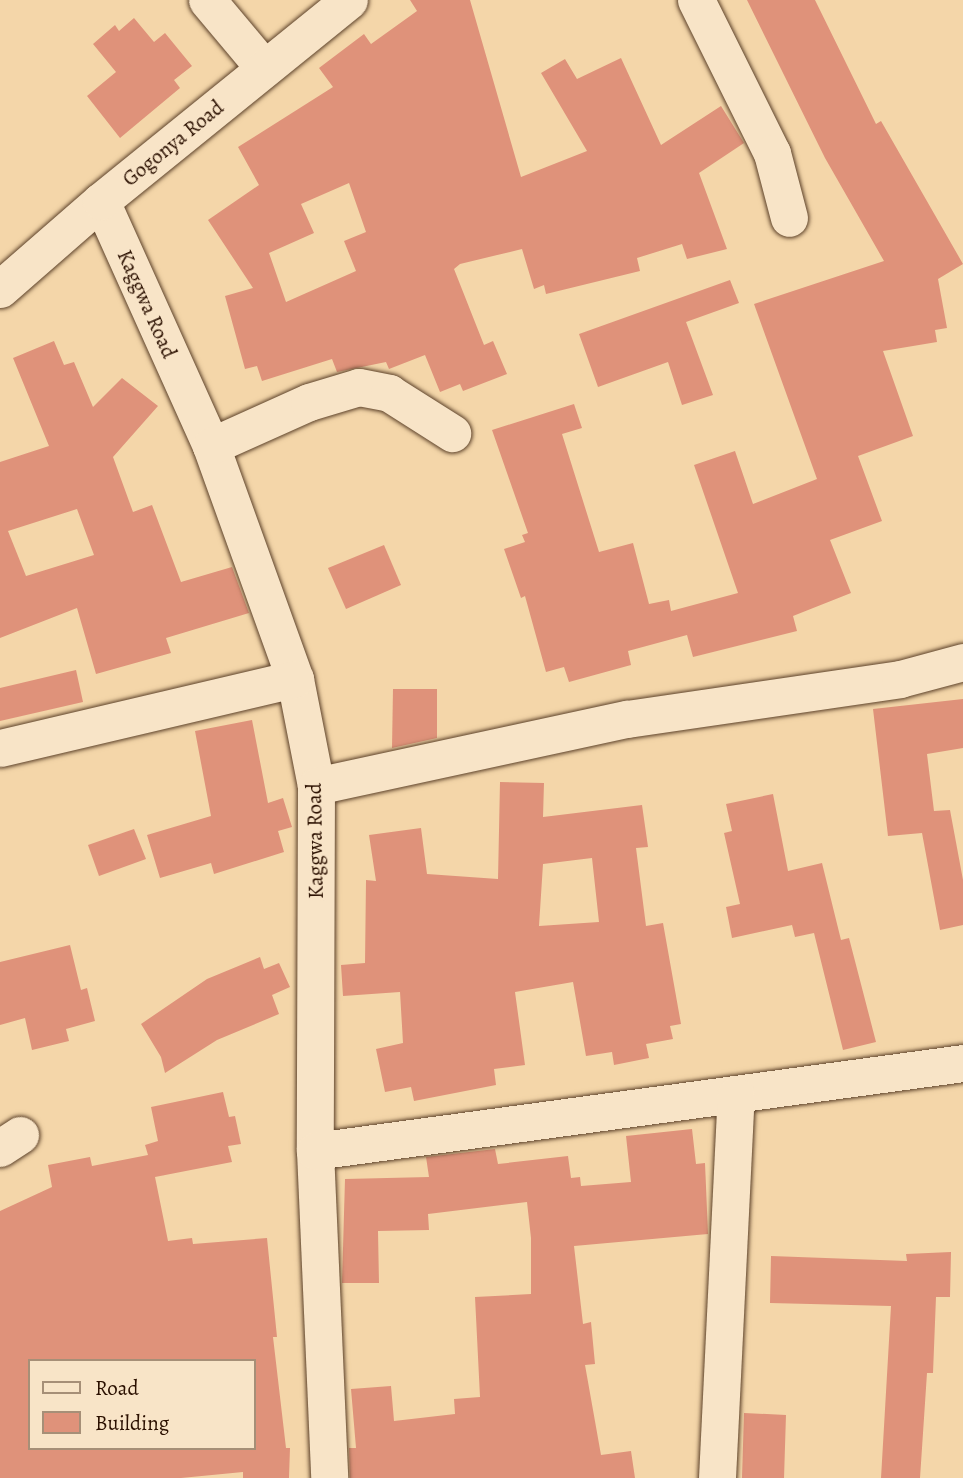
<!DOCTYPE html>
<html>
<head>
<meta charset="utf-8">
<style>
	body { margin:0 }
	#map { position:relative; width:963px; height:1478px; overflow:hidden; background:#f4d6a9; font-family:Alegreya,serif }
	div>[style] { position:absolute }
	.building>* { inset:0; background:#df927a }
	.roads { filter:drop-shadow(0 0 2px #5d422a) drop-shadow(0 0 2px #5d422a) }
	.minor>* { height:37px; margin:-18.5px; padding:0 18.5px; transform-origin:18.5px; border-radius:18.5px; background:#f8e4c7 }
	span { translate:-50% -50%; white-space:nowrap; text-align:center; line-height:1.15; -webkit-text-stroke:5px #f8e4c7; paint-order:stroke }
	.street-label { font-size:21px; color:#2b1000 }
	.legend { position:absolute; left:28px; top:1359px; width:228px; height:91px; box-sizing:border-box; background:#f8e4c7; border:2px solid #a68f77; margin:0; padding:9px 12px; list-style:none; font-size:21px; color:#2b1000 }
	.legend li { display:flex; align-items:center; gap:14px; height:35px }
	.legend b { width:35px; border:2px solid #a68f77 }
</style>
</head>
<body>
<div id="map">
	<div class="building">
		<div style="clip-path:polygon(evenodd,410px 0,470px 0,521px 177px,587px 151px,541px 73px,565px 59px,577px 79px,621px 58px,661px 145px,721px 106px,744px 143px,699px 173px,727px 249px,687px 259px,682px 244px,637px 258px,640px 271px,546px 294px,544px 285px,534px 289px,522px 249px,460px 264px,454px 269px,484px 345px,493px 341px,507px 374px,463px 391px,460px 384px,440px 392px,425px 355px,389px 369px,386px 362px,337px 372px,332px 359px,262px 381px,257px 366px,245px 369px,225px 296px,253px 288px,208px 220px,259px 185px,238px 147px,333px 87px,319px 68px,364px 34px,371px 44px,417px 11px,410px 0,349px 183px,366px 232px,344px 241px,356px 271px,286px 302px,269px 253px,314px 233px,301px 204px,349px 183px)"></div>
		<div style="clip-path:polygon(747px 0,815px 0,876px 124px,881px 121px,963px 264px,938px 279px,947px 328px,935px 330px,937px 342px,883px 351px,913px 436px,858px 456px,882px 521px,830px 540px,851px 593px,793px 616px,797px 631px,693px 657px,687px 635px,628px 651px,631px 665px,569px 682px,564px 667px,546px 672px,525px 596px,521px 598px,504px 549px,525px 542px,522px 535px,528px 533px,492px 430px,574px 404px,582px 428px,562px 434px,599px 552px,633px 543px,649px 604px,669px 600px,671px 611px,738px 593px,694px 465px,735px 451px,753px 504px,817px 479px,754px 304px,884px 261px,825px 158px)"></div>
		<div style="clip-path:polygon(134px 18px,154px 42px,165px 33px,192px 66px,174px 80px,180px 88px,120px 138px,87px 96px,116px 72px,93px 44px,115px 25px,119px 31px)"></div>
		<div style="clip-path:polygon(730px 280px,739px 303px,686px 322px,713px 395px,682px 405px,668px 362px,598px 387px,579px 334px)"></div>
		<div style="clip-path:polygon(evenodd,54px 341px,64px 365px,74px 362px,93px 407px,122px 378px,158px 406px,113px 457px,133px 512px,152px 505px,181px 582px,232px 567px,249px 613px,166px 638px,171px 653px,96px 674px,77px 608px,0 638px,0 462px,49px 446px,13px 358px,54px 341px,77px 509px,94px 555px,26px 576px,8px 531px,77px 509px)"></div>
		<div style="clip-path:polygon(384px 545px,401px 585px,346px 609px,328px 568px)"></div>
		<div style="clip-path:polygon(76px 670px,83px 702px,0 721px,0 688px)"></div>
		<div style="clip-path:polygon(393px 689px,437px 689px,437px 738px,392px 748px)"></div>
		<div style="clip-path:polygon(963px 699px,963px 748px,927px 754px,934px 811px,950px 810px,963px 880px,963px 925px,940px 930px,922px 833px,888px 836px,873px 709px)"></div>
		<div style="clip-path:polygon(252px 720px,268px 803px,283px 798px,292px 827px,278px 831px,284px 852px,214px 874px,211px 863px,160px 878px,147px 835px,211px 816px,195px 731px)"></div>
		<div style="clip-path:polygon(evenodd,500px 782px,544px 783px,543px 817px,642px 805px,648px 847px,636px 848px,646px 926px,663px 923px,681px 1024px,670px 1026px,673px 1039px,646px 1044px,649px 1058px,614px 1065px,612px 1052px,586px 1056px,573px 982px,515px 992px,525px 1065px,494px 1069px,496px 1085px,414px 1101px,411px 1087px,385px 1092px,376px 1049px,403px 1043px,400px 992px,343px 996px,341px 965px,365px 963px,366px 880px,376px 881px,369px 835px,421px 828px,427px 874px,498px 879px,500px 782px,592px 858px,599px 922px,539px 926px,543px 864px,592px 858px)"></div>
		<div style="clip-path:polygon(773px 794px,788px 871px,822px 863px,841px 940px,849px 938px,876px 1042px,843px 1050px,814px 933px,795px 937px,792px 925px,732px 938px,726px 907px,740px 904px,724px 833px,732px 831px,726px 804px)"></div>
		<div style="clip-path:polygon(134px 829px,146px 859px,99px 876px,88px 845px)"></div>
		<div style="clip-path:polygon(70px 945px,81px 990px,87px 988px,95px 1021px,66px 1029px,69px 1041px,32px 1050px,25px 1018px,0 1025px,0 962px)"></div>
		<div style="clip-path:polygon(260px 957px,264px 969px,279px 963px,290px 987px,272px 995px,279px 1014px,217px 1040px,165px 1073px,161px 1057px,141px 1024px,207px 979px)"></div>
		<div style="clip-path:polygon(evenodd,223px 1092px,229px 1117px,235px 1116px,241px 1144px,228px 1146px,232px 1162px,155px 1177px,168px 1241px,192px 1238px,193px 1244px,267px 1238px,277px 1337px,273px 1337px,286px 1448px,290px 1448px,289px 1478px,243px 1478px,243px 1472px,181px 1478px,0 1478px,0 1211px,52px 1187px,48px 1165px,90px 1157px,92px 1166px,148px 1155px,145px 1145px,158px 1141px,151px 1107px,223px 1092px,30px 1361px,254px 1361px,254px 1448px,30px 1448px,30px 1361px)"></div>
		<div style="clip-path:polygon(692px 1129px,696px 1164px,705px 1163px,708px 1234px,574px 1246px,583px 1324px,591px 1322px,595px 1364px,585px 1365px,601px 1455px,631px 1451px,635px 1478px,350px 1478px,349px 1448px,356px 1448px,351px 1389px,391px 1386px,394px 1421px,455px 1414px,454px 1399px,480px 1397px,475px 1297px,531px 1294px,531px 1238px,527px 1202px,428px 1214px,429px 1230px,378px 1231px,379px 1283px,342px 1283px,345px 1179px,429px 1177px,426px 1157px,495px 1149px,498px 1164px,568px 1156px,571px 1178px,580px 1177px,581px 1186px,631px 1182px,626px 1136px)"></div>
		<div style="clip-path:polygon(951px 1252px,950px 1297px,936px 1297px,933px 1373px,927px 1373px,920px 1478px,881px 1478px,891px 1306px,770px 1303px,771px 1256px,907px 1261px,906px 1254px)"></div>
		<div style="clip-path:polygon(744px 1413px,786px 1415px,784px 1478px,742px 1478px)"></div>
	</div>
	<div class="roads">
		<div class="minor">
			<div style="left:207px;top:0;width:89px;rotate:50deg"></div>
			<div style="left:696px;top:0;width:171px;rotate:63.6deg"></div>
			<div style="left:772px;top:153px;width:67px;rotate:75.3deg"></div>
			<div style="left:101px;top:201px;width:269px;rotate:65.8deg"></div>
			<div style="left:211px;top:446px;width:248px;rotate:70.2deg"></div>
			<div style="left:295px;top:679px;width:109px;rotate:78.9deg"></div>
			<div style="left:316px;top:786px;width:365px;rotate:90.2deg"></div>
			<div style="left:315px;top:1151px;width:327px;rotate:87.5deg"></div>
			<div style="left:0;top:289px;width:134px;rotate:-41.1deg"></div>
			<div style="left:101px;top:201px;width:319px;rotate:-39deg"></div>
			<div style="left:211px;top:446px;width:107px;rotate:-24.2deg"></div>
			<div style="left:309px;top:402px;width:52px;rotate:-16.7deg"></div>
			<div style="left:359px;top:387px;width:31px;rotate:11deg"></div>
			<div style="left:389px;top:393px;width:75px;rotate:32.4deg"></div>
			<div style="left:0;top:748px;width:303px;rotate:-13.2deg"></div>
			<div style="left:316px;top:786px;width:318px;rotate:-12.2deg"></div>
			<div style="left:627px;top:719px;width:276px;rotate:-8.3deg"></div>
			<div style="left:900px;top:679px;width:65px;rotate:-15.1deg"></div>
			<div style="left:0;top:1148px;width:24px;rotate:-33deg"></div>
			<div style="left:315px;top:1151px;width:654px;rotate:-7.73deg"></div>
			<div style="left:717px;top:1478px;width:383px;rotate:-87.2deg"></div>
		</div>
	</div>
	<div class="street-label">
		<span style="left:173px;top:143px;rotate:-39deg">Gogonya Road</span>
		<span style="left:147px;top:304px;rotate:66deg">Kaggwa Road</span>
		<span style="left:315px;top:841px;rotate:-91deg">Kaggwa Road</span>
	</div>
	<ul class="legend">
	<li><b style="height:9px;background:#f8e4c7"></b>Road</li>
	<li><b style="height:19px;background:#df927a"></b>Building</li>
	</ul>
</div>
</body>
</html>
